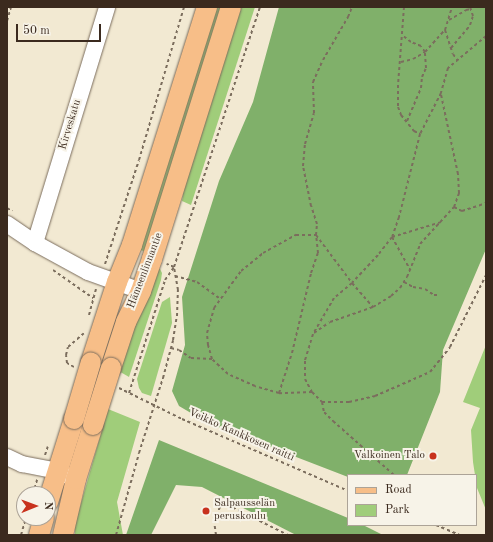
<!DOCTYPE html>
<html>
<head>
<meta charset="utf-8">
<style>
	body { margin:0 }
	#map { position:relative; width:493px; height:542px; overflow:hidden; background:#f2e9d2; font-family:"Old Standard TT",serif }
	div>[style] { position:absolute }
	.green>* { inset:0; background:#a0cd7a }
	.forest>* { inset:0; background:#80b06a }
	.path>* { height:2px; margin-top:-1px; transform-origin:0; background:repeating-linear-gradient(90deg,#7b6d5d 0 3px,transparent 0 6px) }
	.roads { filter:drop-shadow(0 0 1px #7b6d5d) drop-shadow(0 0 1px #7b6d5d) }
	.minor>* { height:16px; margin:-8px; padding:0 8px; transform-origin:8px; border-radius:8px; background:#fff }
	.major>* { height:20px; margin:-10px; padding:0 10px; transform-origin:10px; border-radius:10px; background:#f7be88 }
	.path-bridge>* { height:2px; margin-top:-1px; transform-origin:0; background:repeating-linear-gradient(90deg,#7b6d5d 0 3px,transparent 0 6px) }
	.bridges { filter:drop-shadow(0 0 1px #7b6d5d) drop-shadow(0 0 1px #7b6d5d) }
	.major-bridge>* { height:20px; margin:-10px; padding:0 10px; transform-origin:10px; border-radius:10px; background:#f7be88 }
	.dots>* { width:11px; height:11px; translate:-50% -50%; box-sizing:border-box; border:2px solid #f7f3e8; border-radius:50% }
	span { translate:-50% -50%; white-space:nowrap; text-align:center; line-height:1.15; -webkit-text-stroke:4px #f7f3e8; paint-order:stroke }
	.street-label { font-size:11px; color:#3b2a1e }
	.poi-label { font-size:11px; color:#3b2a1e }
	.right { translate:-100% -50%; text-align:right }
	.left { translate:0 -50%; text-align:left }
	.frame { position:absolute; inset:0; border:8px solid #3b2a1e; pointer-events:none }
	.legend { position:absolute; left:347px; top:474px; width:130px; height:52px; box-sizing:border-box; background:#f7f3e8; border:1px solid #aca397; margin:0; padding:5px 7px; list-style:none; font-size:12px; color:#3b2a1e }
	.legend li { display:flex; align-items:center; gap:8px; height:20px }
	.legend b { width:20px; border:1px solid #aca397 }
	.north { position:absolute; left:16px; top:486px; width:40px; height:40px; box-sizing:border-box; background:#f7f3e8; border:1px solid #aca397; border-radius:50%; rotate:89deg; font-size:11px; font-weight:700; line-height:16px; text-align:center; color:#3b2a1e }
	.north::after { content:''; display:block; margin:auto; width:14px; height:18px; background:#c8321e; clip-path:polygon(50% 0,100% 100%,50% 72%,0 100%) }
	.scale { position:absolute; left:16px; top:24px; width:85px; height:18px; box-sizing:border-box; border:2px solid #3b2a1e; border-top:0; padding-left:5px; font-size:12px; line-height:14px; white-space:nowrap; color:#3b2a1e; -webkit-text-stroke:3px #f7f3e8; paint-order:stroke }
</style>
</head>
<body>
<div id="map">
	<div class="green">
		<div style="clip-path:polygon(216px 7px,225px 7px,147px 252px,140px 250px)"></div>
		<div style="clip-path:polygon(239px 7px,255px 7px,191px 205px,182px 201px,185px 180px)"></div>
		<div style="clip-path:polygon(157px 269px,160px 269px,162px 273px,161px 280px,129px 377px,117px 370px)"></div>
		<div style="clip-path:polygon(170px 297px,172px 323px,151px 396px,142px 393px,139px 388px,137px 379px,162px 302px)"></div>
		<div style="clip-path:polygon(486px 345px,486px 510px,477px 488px,473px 462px,471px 430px,480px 408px,463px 402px)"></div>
		<div style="clip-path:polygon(108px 409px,140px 422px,117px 502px,123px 535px,75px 535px,75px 524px)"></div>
	</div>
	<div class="forest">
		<div style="clip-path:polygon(279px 7px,486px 7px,486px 249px,443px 350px,440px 392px,407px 475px,348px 475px,348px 477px,208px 423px,179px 406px,172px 391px,185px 345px,182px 297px,219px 181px,253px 102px)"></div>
		<div style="clip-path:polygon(159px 440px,348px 518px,348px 525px,363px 525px,383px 535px,296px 535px,202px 487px,176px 485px,151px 535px,126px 535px)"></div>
	</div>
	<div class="path">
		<div style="left:404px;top:7px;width:78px;rotate:94.4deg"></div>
		<div style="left:398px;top:85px;width:22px;rotate:90deg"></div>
		<div style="left:398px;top:107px;width:9px;rotate:69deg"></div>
		<div style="left:401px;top:115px;width:21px;rotate:51deg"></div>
		<div style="left:414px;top:131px;width:7px;rotate:27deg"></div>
		<div style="left:449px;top:20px;width:20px;rotate:-30deg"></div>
		<div style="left:466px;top:10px;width:5px;rotate:-11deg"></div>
		<div style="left:7px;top:21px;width:15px;rotate:-74deg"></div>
		<div style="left:445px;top:30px;width:25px;rotate:72deg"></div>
		<div style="left:453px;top:54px;width:7px;rotate:56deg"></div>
		<div style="left:486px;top:36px;width:50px;rotate:139.9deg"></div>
		<div style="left:448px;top:68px;width:26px;rotate:106deg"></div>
		<div style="left:441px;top:93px;width:46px;rotate:117.1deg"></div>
		<div style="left:420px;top:134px;width:86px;rotate:104.2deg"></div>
		<div style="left:399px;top:217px;width:21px;rotate:109deg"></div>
		<div style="left:392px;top:237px;width:23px;rotate:128deg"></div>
		<div style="left:378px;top:255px;width:38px;rotate:133deg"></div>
		<div style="left:352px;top:283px;width:23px;rotate:140deg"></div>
		<div style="left:334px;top:298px;width:42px;rotate:120.3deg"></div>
		<div style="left:313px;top:334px;width:28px;rotate:107deg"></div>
		<div style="left:305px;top:361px;width:18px;rotate:90deg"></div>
		<div style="left:305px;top:379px;width:15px;rotate:62deg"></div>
		<div style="left:312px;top:392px;width:14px;rotate:45deg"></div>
		<div style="left:322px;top:402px;width:27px"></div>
		<div style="left:349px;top:402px;width:27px;rotate:-13deg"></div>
		<div style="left:375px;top:396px;width:60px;rotate:-23.6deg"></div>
		<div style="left:430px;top:372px;width:32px;rotate:-51deg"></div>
		<div style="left:450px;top:347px;width:80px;rotate:-63.4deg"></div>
		<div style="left:451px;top:48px;width:30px;rotate:-50deg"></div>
		<div style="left:470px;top:25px;width:9px;rotate:-72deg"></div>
		<div style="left:473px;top:16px;width:9px;rotate:-108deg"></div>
		<div style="left:401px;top:62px;width:12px;rotate:-14deg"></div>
		<div style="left:413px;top:59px;width:14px;rotate:-30deg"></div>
		<div style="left:425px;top:52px;width:7px;rotate:-124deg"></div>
		<div style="left:421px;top:46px;width:11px;rotate:-158deg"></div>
		<div style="left:411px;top:42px;width:11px;rotate:-142deg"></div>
		<div style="left:407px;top:121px;width:36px;rotate:-67deg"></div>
		<div style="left:421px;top:88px;width:11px;rotate:-85deg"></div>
		<div style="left:422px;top:77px;width:10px;rotate:-66deg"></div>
		<div style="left:426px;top:68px;width:16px;rotate:-94deg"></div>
		<div style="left:425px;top:52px;width:30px;rotate:-48deg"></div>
		<div style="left:445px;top:30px;width:24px;rotate:-73deg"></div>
		<div style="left:454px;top:207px;width:9px;rotate:27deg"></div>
		<div style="left:462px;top:211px;width:25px;rotate:-18deg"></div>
		<div style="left:7px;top:208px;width:6px;rotate:31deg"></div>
		<div style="left:392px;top:237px;width:51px;rotate:-17deg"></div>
		<div style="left:392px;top:237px;width:38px;rotate:61deg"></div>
		<div style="left:105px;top:264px;width:109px;rotate:-71.9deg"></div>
		<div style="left:139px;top:160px;width:159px;rotate:-73.6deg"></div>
		<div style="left:53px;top:270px;width:49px;rotate:35deg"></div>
		<div style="left:175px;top:276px;width:23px;rotate:15deg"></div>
		<div style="left:197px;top:282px;width:27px;rotate:36deg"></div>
		<div style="left:404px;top:282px;width:10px;rotate:29deg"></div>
		<div style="left:413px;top:287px;width:12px;rotate:9deg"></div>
		<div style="left:425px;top:289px;width:11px;rotate:34deg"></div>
		<div style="left:434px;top:295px;width:4px"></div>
		<div style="left:89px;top:315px;width:27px;rotate:-75deg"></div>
		<div style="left:314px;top:333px;width:19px;rotate:-35deg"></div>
		<div style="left:330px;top:322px;width:46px;rotate:-19.2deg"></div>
		<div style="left:171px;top:348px;width:8px;rotate:14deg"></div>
		<div style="left:179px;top:350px;width:14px;rotate:34deg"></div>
		<div style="left:191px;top:358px;width:21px;rotate:3deg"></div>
		<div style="left:74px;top:367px;width:8px;rotate:-150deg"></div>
		<div style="left:67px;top:363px;width:8px;rotate:-97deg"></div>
		<div style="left:66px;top:355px;width:8px;rotate:-76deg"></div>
		<div style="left:68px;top:347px;width:21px;rotate:-41deg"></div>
		<div style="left:163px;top:378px;width:39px;rotate:-75deg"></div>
		<div style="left:173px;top:340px;width:24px;rotate:-81deg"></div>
		<div style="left:177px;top:316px;width:26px;rotate:-88deg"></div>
		<div style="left:178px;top:290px;width:23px;rotate:-100deg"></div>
		<div style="left:174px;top:267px;width:8px;rotate:-157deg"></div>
		<div style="left:119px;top:388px;width:70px;rotate:26.2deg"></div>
		<div style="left:182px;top:419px;width:181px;rotate:23.4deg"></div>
		<div style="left:312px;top:392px;width:33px;rotate:178deg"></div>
		<div style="left:279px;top:393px;width:25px;rotate:-164deg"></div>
		<div style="left:255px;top:386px;width:30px;rotate:-156deg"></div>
		<div style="left:228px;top:374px;width:22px;rotate:-137deg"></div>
		<div style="left:212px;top:359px;width:15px;rotate:-106deg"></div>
		<div style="left:208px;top:345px;width:12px;rotate:-95deg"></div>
		<div style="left:207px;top:333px;width:26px;rotate:-74deg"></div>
		<div style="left:214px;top:308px;width:46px;rotate:-53.9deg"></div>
		<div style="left:241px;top:271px;width:28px;rotate:-39deg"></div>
		<div style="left:263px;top:253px;width:38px;rotate:-29deg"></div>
		<div style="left:296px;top:235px;width:20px"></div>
		<div style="left:316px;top:235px;width:60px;rotate:53.1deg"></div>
		<div style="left:352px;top:283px;width:32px;rotate:49deg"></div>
		<div style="left:373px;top:307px;width:21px;rotate:-31deg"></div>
		<div style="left:391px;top:296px;width:12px;rotate:-42deg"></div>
		<div style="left:400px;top:288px;width:13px;rotate:-58deg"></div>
		<div style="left:407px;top:277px;width:35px;rotate:-68deg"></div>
		<div style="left:420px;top:244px;width:50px;rotate:-47.4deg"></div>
		<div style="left:454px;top:207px;width:15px;rotate:-70deg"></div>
		<div style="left:459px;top:193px;width:19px;rotate:-93deg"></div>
		<div style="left:458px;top:174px;width:81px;rotate:-102.1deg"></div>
		<div style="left:129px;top:393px;width:119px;rotate:-72.3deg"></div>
		<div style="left:165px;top:280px;width:16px;rotate:-55deg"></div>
		<div style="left:174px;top:267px;width:274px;rotate:-71.7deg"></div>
		<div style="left:279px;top:393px;width:42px;rotate:-72deg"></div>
		<div style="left:292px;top:353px;width:82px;rotate:-76.6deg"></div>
		<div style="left:311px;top:273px;width:21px;rotate:-71deg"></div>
		<div style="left:318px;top:253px;width:18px;rotate:-96deg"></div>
		<div style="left:316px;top:235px;width:11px;rotate:-85deg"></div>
		<div style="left:317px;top:224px;width:19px;rotate:-108deg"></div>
		<div style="left:311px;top:206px;width:41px;rotate:-101.3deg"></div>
		<div style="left:303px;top:166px;width:22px;rotate:-85deg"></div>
		<div style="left:305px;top:144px;width:32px;rotate:-74deg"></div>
		<div style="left:314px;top:113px;width:31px;rotate:-92deg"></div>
		<div style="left:313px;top:82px;width:24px;rotate:-66deg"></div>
		<div style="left:323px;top:60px;width:50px;rotate:-59.8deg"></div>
		<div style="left:348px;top:17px;width:11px;rotate:-68deg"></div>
		<div style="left:322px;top:402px;width:10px;rotate:79deg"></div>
		<div style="left:324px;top:412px;width:13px;rotate:45deg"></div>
		<div style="left:333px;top:421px;width:81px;rotate:41.5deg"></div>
		<div style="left:45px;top:455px;width:9px;rotate:-72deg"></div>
		<div style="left:33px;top:494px;width:15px;rotate:-74deg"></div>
		<div style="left:436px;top:525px;width:25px;rotate:23deg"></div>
		<div style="left:21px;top:535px;width:18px;rotate:-74deg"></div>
		<div style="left:116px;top:535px;width:85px;rotate:-74.3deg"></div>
		<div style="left:216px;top:535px;width:14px;rotate:-98deg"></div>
		<div style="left:214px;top:521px;width:21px;rotate:-67deg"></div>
		<div style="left:222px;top:502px;width:74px;rotate:26.6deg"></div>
	</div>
	<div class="roads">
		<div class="minor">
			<div style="left:7px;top:224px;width:34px;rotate:34deg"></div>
			<div style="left:35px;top:243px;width:60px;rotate:28.7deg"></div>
			<div style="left:88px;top:272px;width:56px;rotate:19.7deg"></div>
			<div style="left:35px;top:243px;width:247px;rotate:-73deg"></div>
			<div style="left:7px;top:457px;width:17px;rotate:25deg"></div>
			<div style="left:22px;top:464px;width:36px;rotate:11deg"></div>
			<div style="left:57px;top:471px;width:12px;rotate:24deg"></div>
		</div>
		<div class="major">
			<div style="left:91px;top:362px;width:84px;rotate:-72deg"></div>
			<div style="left:117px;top:282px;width:40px;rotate:-68deg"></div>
			<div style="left:132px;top:245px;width:250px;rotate:-72.5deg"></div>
			<div style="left:111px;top:368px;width:48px;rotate:-71.9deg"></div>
			<div style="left:126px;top:322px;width:34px;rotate:-64deg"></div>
			<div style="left:141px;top:291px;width:34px;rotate:-71deg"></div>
			<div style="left:152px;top:259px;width:264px;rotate:-72.6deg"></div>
			<div style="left:48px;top:502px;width:87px;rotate:-72.6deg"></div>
			<div style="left:39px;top:535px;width:18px;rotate:-74deg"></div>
			<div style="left:63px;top:535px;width:57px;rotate:-76.9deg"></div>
			<div style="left:76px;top:479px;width:57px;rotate:-72.5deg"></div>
		</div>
	</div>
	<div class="path-bridge">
		<div style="left:139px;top:453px;width:79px;rotate:-72.3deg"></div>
	</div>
	<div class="bridges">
		<div class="major-bridge">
			<div style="left:74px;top:419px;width:59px;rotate:-73.4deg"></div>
			<div style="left:93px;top:425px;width:60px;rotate:-72.5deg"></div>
		</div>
	</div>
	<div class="dots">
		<div style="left:433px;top:456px;background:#c8321e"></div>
		<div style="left:206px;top:511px;background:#c8321e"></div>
	</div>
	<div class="street-label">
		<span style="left:71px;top:125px;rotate:-73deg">Kirveskatu</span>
		<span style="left:146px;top:271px;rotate:-69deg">Hämeenlinnantie</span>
		<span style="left:241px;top:436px;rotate:24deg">Veikko Kankkosen raitti</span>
	</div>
	<div class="poi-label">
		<span class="right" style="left:425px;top:456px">Valkoinen Talo</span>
		<span class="left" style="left:214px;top:511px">Salpausselän<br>peruskoulu</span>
	</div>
	<div class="frame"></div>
	<ul class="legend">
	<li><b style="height:5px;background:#f7be88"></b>Road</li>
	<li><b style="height:11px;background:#a0cd7a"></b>Park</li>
	</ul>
	<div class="north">N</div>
	<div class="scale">50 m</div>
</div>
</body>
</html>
